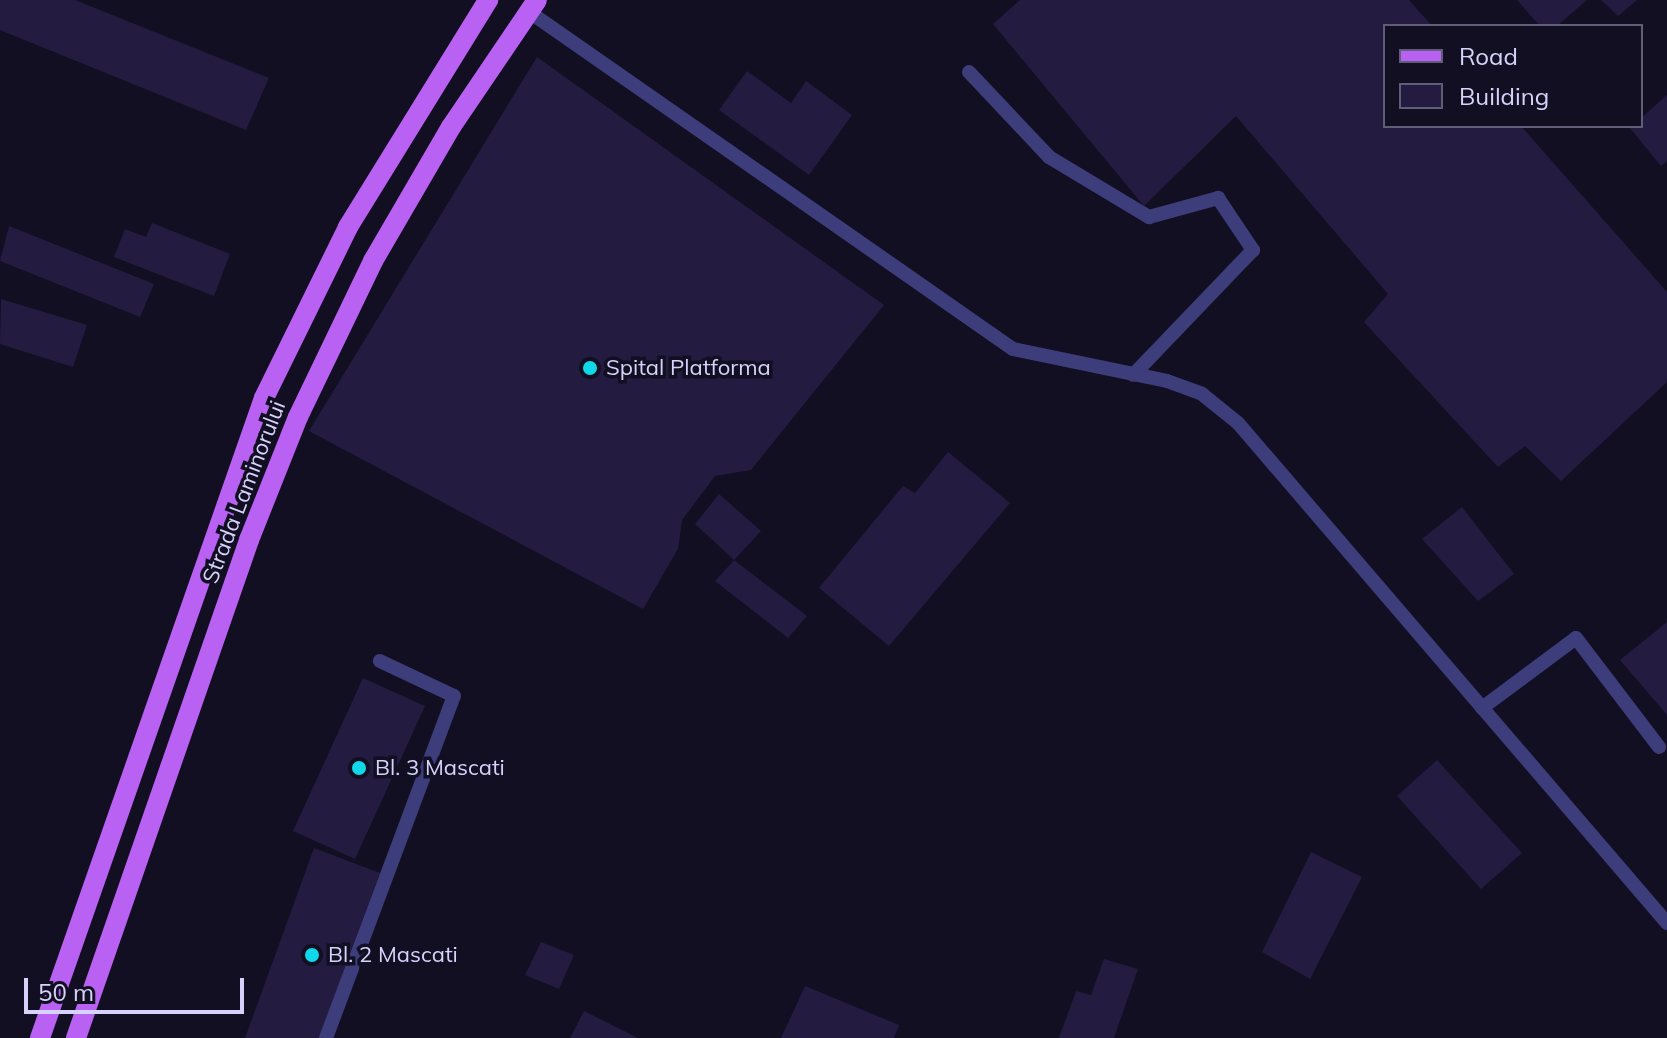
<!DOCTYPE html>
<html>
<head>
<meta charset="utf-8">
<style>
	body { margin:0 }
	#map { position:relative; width:1667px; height:1038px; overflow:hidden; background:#110f21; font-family:Mulish,sans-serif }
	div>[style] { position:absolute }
	.building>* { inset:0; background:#231c40 }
	.lane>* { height:14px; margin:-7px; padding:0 7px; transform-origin:7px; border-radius:7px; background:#3e3d7c }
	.primary>* { height:20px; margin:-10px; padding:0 10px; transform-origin:10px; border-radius:10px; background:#b961f3 }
	.dots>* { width:22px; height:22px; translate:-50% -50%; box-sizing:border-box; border:4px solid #110f21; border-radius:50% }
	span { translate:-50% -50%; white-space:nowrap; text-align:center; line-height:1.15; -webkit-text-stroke:7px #110f21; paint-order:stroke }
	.poi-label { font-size:22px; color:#d6d2fc }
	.left { translate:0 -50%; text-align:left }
	.street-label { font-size:22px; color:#d6d2fc }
	.legend { position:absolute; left:1383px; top:24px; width:260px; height:104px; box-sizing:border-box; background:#110f21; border:2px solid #605d79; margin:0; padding:10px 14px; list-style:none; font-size:24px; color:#d6d2fc }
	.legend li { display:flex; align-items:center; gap:16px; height:40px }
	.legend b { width:40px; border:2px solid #605d79 }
	.scale { position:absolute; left:24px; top:978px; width:220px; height:36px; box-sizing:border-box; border:4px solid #d6d2fc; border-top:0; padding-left:10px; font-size:24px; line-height:28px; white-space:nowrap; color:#d6d2fc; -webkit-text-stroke:6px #110f21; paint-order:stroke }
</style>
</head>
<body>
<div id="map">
	<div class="building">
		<div style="clip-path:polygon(0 0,75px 0,269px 78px,246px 130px,0 30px)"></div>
		<div style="clip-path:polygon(1020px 0,1409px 0,1432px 26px,1385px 26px,1385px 126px,1521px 126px,1667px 292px,1667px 382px,1561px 481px,1525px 446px,1498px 467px,1364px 322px,1388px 294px,1236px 116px,1144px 206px,993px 24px)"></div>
		<div style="clip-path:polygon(1517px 0,1587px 0,1557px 26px,1540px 26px)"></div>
		<div style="clip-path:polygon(1601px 0,1637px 0,1618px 16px)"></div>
		<div style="clip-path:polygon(537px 57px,884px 305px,751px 470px,715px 476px,682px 520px,678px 549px,643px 609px,309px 431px)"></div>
		<div style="clip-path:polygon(747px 71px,791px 103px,806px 81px,852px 115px,809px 175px,719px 110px)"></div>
		<div style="clip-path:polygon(1667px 95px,1667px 161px,1661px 166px,1630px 128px,1641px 126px,1641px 118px)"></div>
		<div style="clip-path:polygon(152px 223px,230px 254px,214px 296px,114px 257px,125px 229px,146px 237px)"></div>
		<div style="clip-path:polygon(9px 226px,154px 284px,140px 317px,0 261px)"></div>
		<div style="clip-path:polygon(1px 299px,87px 325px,73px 367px,0 344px)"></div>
		<div style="clip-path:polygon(948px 452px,1010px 503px,889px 646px,819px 588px,903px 486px,915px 493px)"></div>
		<div style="clip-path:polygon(719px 494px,761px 531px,734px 560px,695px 524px)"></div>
		<div style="clip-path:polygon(1462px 507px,1514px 574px,1478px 601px,1422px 539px)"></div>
		<div style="clip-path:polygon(734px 560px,807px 616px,788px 638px,715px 581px)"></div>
		<div style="clip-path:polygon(1667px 622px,1667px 715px,1620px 660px)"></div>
		<div style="clip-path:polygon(363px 678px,425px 706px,355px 859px,293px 831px)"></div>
		<div style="clip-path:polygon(1437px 760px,1522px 853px,1481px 889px,1397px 796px)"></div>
		<div style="clip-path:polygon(314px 848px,380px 873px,319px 1038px,245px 1038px)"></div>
		<div style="clip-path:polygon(1311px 852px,1362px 877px,1310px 979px,1262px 952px)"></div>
		<div style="clip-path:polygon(541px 942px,574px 955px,559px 989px,525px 975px)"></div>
		<div style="clip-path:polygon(1104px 959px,1138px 969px,1114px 1038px,1059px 1038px,1076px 991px,1091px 995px)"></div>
		<div style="clip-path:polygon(805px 986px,899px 1025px,894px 1038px,781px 1038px)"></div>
		<div style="clip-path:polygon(584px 1011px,638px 1038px,570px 1038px)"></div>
	</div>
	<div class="lane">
		<div style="left:528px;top:11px;width:591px;rotate:34.87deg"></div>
		<div style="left:1013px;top:349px;width:157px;rotate:11.7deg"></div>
		<div style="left:1167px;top:381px;width:37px;rotate:20deg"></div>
		<div style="left:1202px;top:394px;width:46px;rotate:38.9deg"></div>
		<div style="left:1238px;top:423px;width:659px;rotate:49.37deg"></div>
		<div style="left:969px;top:72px;width:117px;rotate:46.7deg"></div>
		<div style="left:1049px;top:157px;width:117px;rotate:31deg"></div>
		<div style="left:1149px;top:217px;width:72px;rotate:-15.4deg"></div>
		<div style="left:1218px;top:198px;width:63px;rotate:56.1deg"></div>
		<div style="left:1253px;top:250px;width:173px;rotate:133.8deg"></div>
		<div style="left:1482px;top:708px;width:117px;rotate:-36.7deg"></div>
		<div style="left:1576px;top:638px;width:137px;rotate:52.7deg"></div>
		<div style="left:326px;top:1038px;width:365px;rotate:-69.5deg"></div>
		<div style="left:454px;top:696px;width:82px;rotate:-154.7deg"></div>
	</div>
	<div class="primary">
		<div style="left:40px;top:1038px;width:678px;rotate:-70.71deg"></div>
		<div style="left:264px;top:398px;width:191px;rotate:-63.8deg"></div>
		<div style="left:348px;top:227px;width:267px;rotate:-58.3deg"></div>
		<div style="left:76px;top:1038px;width:527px;rotate:-70.84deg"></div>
		<div style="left:249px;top:540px;width:132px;rotate:-68.3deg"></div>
		<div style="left:298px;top:417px;width:173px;rotate:-64.3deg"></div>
		<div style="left:373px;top:261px;width:155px;rotate:-59.8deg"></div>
		<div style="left:451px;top:127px;width:153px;rotate:-55.9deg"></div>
	</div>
	<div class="dots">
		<div style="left:590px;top:368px;background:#11d8e8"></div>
		<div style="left:359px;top:768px;background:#11d8e8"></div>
		<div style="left:312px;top:955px;background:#11d8e8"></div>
	</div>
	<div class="poi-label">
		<span class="left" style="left:606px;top:368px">Spital Platforma</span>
		<span class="left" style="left:375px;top:768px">Bl. 3 Mascati</span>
		<span class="left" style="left:328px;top:955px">Bl. 2 Mascati</span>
	</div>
	<div class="street-label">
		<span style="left:244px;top:492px;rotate:-69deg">Strada Laminorului</span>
	</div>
	<ul class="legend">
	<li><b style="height:10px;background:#b961f3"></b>Road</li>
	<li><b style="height:22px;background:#231c40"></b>Building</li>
	</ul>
	<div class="scale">50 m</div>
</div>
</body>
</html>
